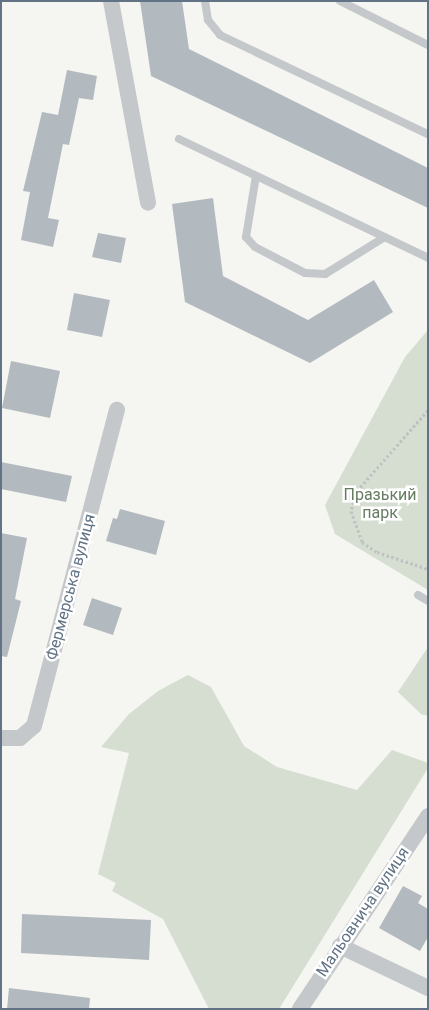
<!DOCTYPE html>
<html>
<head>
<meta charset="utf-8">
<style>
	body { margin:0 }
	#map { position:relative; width:429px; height:1010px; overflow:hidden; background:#f5f5f1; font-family:Roboto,sans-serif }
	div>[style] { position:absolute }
	.green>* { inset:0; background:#d5ded1 }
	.building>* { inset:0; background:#b3babf }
	.path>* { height:3px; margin-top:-1.5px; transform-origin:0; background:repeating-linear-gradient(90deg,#c0c1c3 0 2.5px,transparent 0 5px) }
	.lane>* { height:8px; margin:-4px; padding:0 4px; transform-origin:4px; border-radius:4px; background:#c4c8cb }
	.street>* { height:16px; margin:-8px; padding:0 8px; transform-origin:8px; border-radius:8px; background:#c4c8cb }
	span { translate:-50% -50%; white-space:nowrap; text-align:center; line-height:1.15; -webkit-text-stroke:5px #fff; paint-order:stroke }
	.park-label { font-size:16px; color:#657c61 }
	.street-label { font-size:16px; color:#617385 }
	.frame { position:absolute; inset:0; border:2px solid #617385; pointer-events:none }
</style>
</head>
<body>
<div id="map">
	<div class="green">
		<div style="clip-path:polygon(428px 330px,428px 590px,335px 534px,325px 505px,405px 357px)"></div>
		<div style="clip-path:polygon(428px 647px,428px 716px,421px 714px,398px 692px)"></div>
		<div style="clip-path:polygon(188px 675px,211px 687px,244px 746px,277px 767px,357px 790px,392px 750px,428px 763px,428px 768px,279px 1009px,209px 1009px,163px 919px,112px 891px,116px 883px,98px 874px,129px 753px,101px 747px,129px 714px,158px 691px)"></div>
	</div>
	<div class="building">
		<div style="clip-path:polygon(140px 1px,182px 1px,189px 49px,428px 168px,428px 208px,151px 76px)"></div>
		<div style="clip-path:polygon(67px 70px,97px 76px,93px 100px,79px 98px,69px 145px,63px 144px,48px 218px,59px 220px,53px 247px,21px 240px,30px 192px,23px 191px,42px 112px,58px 115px)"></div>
		<div style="clip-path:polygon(213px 198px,223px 276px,308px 320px,374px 280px,393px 312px,310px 363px,185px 302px,172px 204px)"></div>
		<div style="clip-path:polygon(98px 233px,126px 238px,121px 263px,92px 257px)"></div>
		<div style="clip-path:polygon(74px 293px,110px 300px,102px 337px,67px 330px)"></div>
		<div style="clip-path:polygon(11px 361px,60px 371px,50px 418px,2px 408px)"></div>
		<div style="clip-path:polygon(1px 462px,72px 476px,66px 502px,1px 489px)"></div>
		<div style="clip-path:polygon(120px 509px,165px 521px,156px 555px,106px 541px,113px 518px,117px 519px)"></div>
		<div style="clip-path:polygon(1px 533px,27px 538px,15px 599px,21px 601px,7px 657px,1px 656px)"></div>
		<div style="clip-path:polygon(92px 598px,122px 608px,113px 635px,83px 625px)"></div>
		<div style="clip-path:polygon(403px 886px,422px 896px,418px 903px,428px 909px,428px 937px,420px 951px,379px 928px)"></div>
		<div style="clip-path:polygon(22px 914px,151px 920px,149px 960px,21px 953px)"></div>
		<div style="clip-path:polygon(9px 988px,90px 998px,89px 1009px,7px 1009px)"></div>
	</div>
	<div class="path">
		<div style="left:428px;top:410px;width:109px;rotate:131.3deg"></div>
		<div style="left:356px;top:492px;width:20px;rotate:105deg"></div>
		<div style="left:351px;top:511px;width:33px;rotate:70deg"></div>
		<div style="left:362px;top:542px;width:18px;rotate:34deg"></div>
		<div style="left:377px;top:552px;width:54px;rotate:18.4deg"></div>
	</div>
	<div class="lane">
		<div style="left:205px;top:1px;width:19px;rotate:81deg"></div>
		<div style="left:208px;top:20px;width:19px;rotate:51deg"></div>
		<div style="left:220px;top:35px;width:230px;rotate:25.5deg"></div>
		<div style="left:340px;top:1px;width:98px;rotate:26.6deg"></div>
		<div style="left:179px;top:139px;width:276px;rotate:25.5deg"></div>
		<div style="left:256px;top:176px;width:62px;rotate:99.3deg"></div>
		<div style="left:246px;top:237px;width:13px;rotate:48deg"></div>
		<div style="left:255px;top:247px;width:56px;rotate:27.5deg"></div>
		<div style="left:305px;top:273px;width:20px;rotate:3deg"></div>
		<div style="left:325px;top:274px;width:70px;rotate:-31.7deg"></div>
		<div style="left:418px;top:595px;width:12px;rotate:31deg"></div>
	</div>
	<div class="street">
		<div style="left:111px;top:1px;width:205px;rotate:79.6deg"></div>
		<div style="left:1px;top:738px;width:19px"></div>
		<div style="left:20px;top:738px;width:18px;rotate:-41deg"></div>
		<div style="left:34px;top:726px;width:327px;rotate:-75.3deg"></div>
		<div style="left:340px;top:946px;width:98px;rotate:25.5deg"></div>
		<div style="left:300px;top:1009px;width:232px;rotate:-56.4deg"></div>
	</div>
	<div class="park-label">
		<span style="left:380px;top:504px">Празький<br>парк</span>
	</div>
	<div class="street-label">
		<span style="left:71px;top:587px;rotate:-75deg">Фермерська вулиця</span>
		<span style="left:363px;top:912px;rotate:-56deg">Мальовнича вулиця</span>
	</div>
	<div class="frame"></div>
</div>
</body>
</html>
